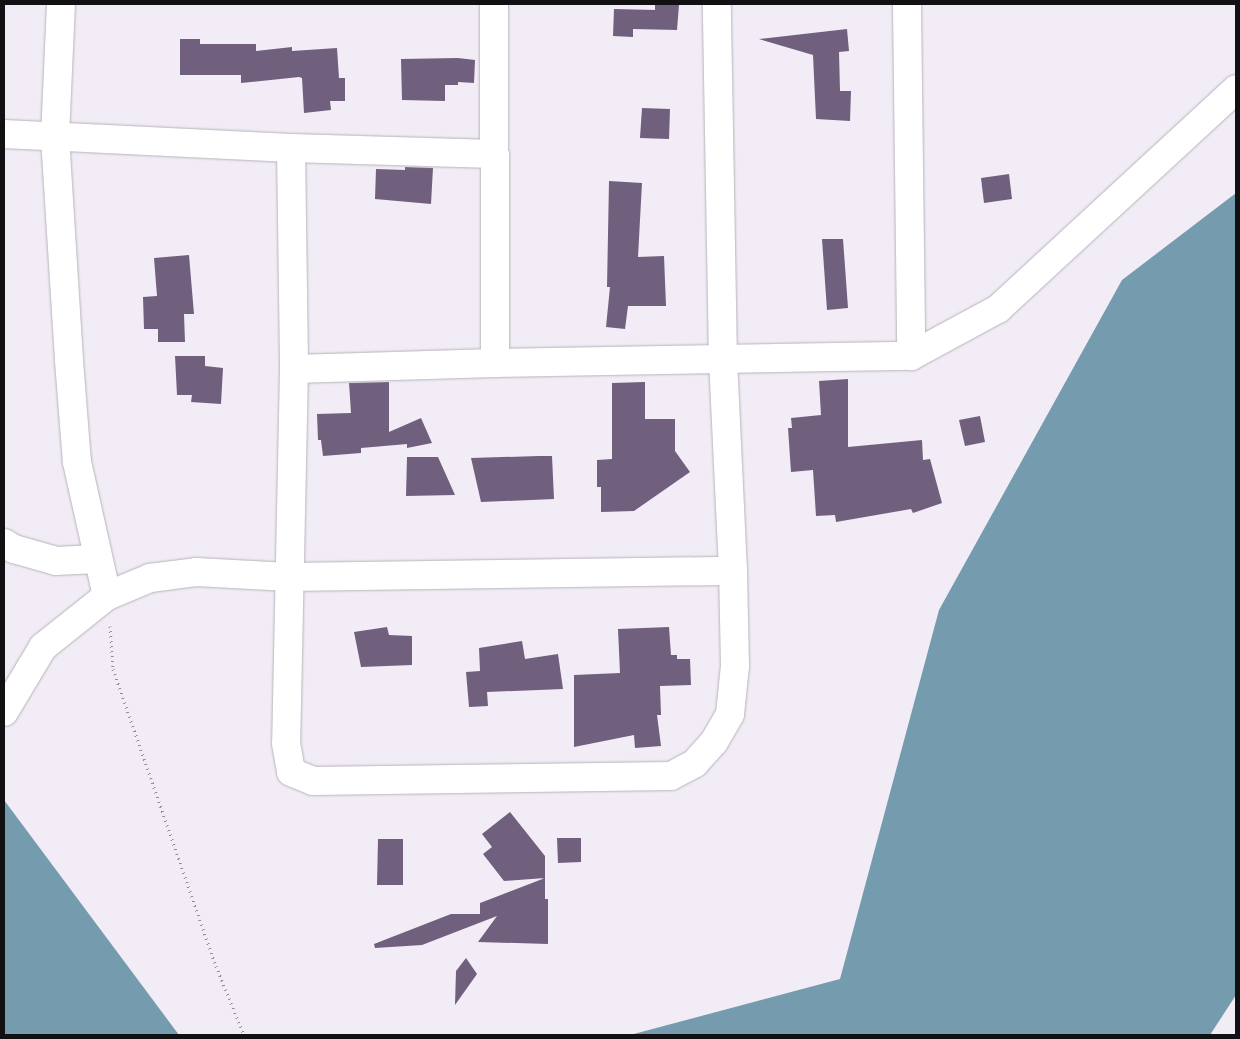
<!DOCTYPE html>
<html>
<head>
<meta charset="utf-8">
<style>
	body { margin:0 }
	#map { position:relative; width:1240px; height:1039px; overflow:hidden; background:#f1ecf5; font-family:Figtree,sans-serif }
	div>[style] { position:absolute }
	.water>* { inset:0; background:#759bae }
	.building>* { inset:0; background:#715f7e }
	.path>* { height:3px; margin-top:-1.5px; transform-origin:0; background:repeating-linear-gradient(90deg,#918d94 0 1px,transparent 0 5px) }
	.roads { filter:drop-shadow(0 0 1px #b8b3bb) drop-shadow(0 0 1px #b8b3bb) }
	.minor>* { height:28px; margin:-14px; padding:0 14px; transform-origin:14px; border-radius:14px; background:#fff }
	span { translate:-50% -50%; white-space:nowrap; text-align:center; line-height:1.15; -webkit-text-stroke:4px #fff; paint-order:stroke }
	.frame { position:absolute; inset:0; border:5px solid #121013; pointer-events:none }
</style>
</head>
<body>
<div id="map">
	<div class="water">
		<div style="clip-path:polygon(1236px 193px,1236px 995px,1210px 1035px,630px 1035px,840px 979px,939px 610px,1122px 280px)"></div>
		<div style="clip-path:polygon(4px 800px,179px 1035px,4px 1035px)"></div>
	</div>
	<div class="building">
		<div style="clip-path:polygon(655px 4px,679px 5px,677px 30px,633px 29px,633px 37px,613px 36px,614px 9px,655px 10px)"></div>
		<div style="clip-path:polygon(847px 29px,849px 51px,839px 52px,840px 91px,851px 91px,850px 121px,816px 119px,813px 55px,759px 39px)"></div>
		<div style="clip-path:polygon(180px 39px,200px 39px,200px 44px,256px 44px,256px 51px,292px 47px,292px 51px,337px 48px,339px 78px,345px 78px,345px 101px,330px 101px,331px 110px,304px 113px,302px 78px,299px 77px,241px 83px,241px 75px,180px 75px)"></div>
		<div style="clip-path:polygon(458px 58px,475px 60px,474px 83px,458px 82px,458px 85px,445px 85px,445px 101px,402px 100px,401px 59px)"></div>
		<div style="clip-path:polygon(642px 108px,670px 109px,669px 139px,640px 138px)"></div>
		<div style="clip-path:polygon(405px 167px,433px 168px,431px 204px,375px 199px,376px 169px,405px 170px)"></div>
		<div style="clip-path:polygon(1009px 174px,1012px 199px,984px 203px,981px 178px)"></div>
		<div style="clip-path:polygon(609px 181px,642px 183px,638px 257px,664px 256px,666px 306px,628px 306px,625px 329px,606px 327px,610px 287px,607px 287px)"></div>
		<div style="clip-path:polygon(822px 239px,843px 239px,848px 308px,827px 310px)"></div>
		<div style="clip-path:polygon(189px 255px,194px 314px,184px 314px,185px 342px,158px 342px,158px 329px,144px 329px,143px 297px,157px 296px,154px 258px)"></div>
		<div style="clip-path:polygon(175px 356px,205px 356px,205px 366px,223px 368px,221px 404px,191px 402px,192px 395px,177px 395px)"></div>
		<div style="clip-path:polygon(848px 379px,848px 447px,922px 440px,923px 460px,930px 459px,942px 503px,913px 513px,911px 509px,836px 522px,835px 515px,816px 516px,813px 470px,791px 472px,788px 428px,792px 428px,791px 418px,821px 415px,819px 381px)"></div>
		<div style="clip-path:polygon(389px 382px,389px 432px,421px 418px,432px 443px,407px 448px,407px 444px,361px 448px,361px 453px,323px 456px,321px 440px,318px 440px,317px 414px,351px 413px,349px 383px)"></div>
		<div style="clip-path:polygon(645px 382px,645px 419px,675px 419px,675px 451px,690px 472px,634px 511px,601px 512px,601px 487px,597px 487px,597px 460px,612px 459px,612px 383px)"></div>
		<div style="clip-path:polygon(980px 416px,985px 442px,965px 446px,959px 420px)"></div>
		<div style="clip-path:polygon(539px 456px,552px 456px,554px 499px,481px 502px,471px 458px)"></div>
		<div style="clip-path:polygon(407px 457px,438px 457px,455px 495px,406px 496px)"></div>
		<div style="clip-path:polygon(387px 627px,389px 635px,412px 636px,412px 665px,361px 667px,354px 632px)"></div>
		<div style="clip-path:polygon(669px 627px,671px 655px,677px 655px,677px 659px,690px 659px,691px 685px,660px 686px,661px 715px,657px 715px,661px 746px,635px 748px,634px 735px,574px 747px,574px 675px,620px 673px,618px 629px)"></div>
		<div style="clip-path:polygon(522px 641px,525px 659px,558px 654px,563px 689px,487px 692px,488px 706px,469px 707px,466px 672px,480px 671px,479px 648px)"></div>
		<div style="clip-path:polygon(510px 812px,545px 856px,545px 899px,548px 899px,548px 944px,478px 942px,497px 916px,422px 945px,375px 948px,374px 944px,451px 914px,480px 914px,480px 903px,545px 878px,504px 881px,483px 854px,492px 847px,482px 834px)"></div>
		<div style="clip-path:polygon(557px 838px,581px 838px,581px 862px,558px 863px)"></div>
		<div style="clip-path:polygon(378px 839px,403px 839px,403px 885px,377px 885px)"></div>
		<div style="clip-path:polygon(466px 958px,477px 974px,455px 1005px,456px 971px)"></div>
	</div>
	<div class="path">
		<div style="left:110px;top:626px;width:43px;rotate:86deg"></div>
		<div style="left:113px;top:669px;width:314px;rotate:70.9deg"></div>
		<div style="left:216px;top:966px;width:74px;rotate:67.9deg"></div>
	</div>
	<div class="roads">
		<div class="minor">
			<div style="left:61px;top:4px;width:133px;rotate:92.6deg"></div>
			<div style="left:55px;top:137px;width:224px;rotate:86.4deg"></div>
			<div style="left:69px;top:361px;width:101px;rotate:85.5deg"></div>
			<div style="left:77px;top:462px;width:137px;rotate:77.4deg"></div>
			<div style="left:494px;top:4px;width:359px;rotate:89.8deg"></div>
			<div style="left:907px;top:4px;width:352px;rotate:89.3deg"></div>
			<div style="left:4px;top:134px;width:287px;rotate:2.8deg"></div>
			<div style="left:291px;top:148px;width:203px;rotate:1.7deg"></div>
			<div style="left:291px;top:148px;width:221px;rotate:89.2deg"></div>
			<div style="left:294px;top:369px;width:374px;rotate:91.2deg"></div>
			<div style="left:286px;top:743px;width:29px;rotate:80deg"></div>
			<div style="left:291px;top:772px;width:24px;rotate:22deg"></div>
			<div style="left:313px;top:781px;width:358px;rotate:-0.8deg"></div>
			<div style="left:671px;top:776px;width:27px;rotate:-28deg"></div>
			<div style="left:695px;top:763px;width:28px;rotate:-48deg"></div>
			<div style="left:714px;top:742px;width:32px;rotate:-60deg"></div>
			<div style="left:730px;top:714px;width:48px;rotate:-84.1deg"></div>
			<div style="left:735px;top:666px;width:95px;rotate:-91.2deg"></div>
			<div style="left:733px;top:571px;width:210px;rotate:-92.7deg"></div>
			<div style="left:723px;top:361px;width:357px;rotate:-91deg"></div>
			<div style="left:294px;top:369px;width:201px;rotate:-1.7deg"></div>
			<div style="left:495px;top:363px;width:416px;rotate:-1deg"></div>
			<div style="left:911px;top:356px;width:99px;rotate:-28.4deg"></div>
			<div style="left:998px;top:309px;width:324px;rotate:-42.7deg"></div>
			<div style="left:4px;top:543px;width:12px;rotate:31deg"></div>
			<div style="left:14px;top:549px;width:44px;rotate:15.9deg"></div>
			<div style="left:56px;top:561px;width:41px;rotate:-2.8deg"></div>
			<div style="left:4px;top:712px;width:76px;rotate:-59deg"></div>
			<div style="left:43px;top:647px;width:82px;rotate:-38.6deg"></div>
			<div style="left:107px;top:596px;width:47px;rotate:-22.7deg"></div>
			<div style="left:150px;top:578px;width:46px;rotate:-7.4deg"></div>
			<div style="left:196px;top:572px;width:93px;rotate:3.1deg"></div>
			<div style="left:289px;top:577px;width:444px;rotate:-0.8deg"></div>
		</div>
	</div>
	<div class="frame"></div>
</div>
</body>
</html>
